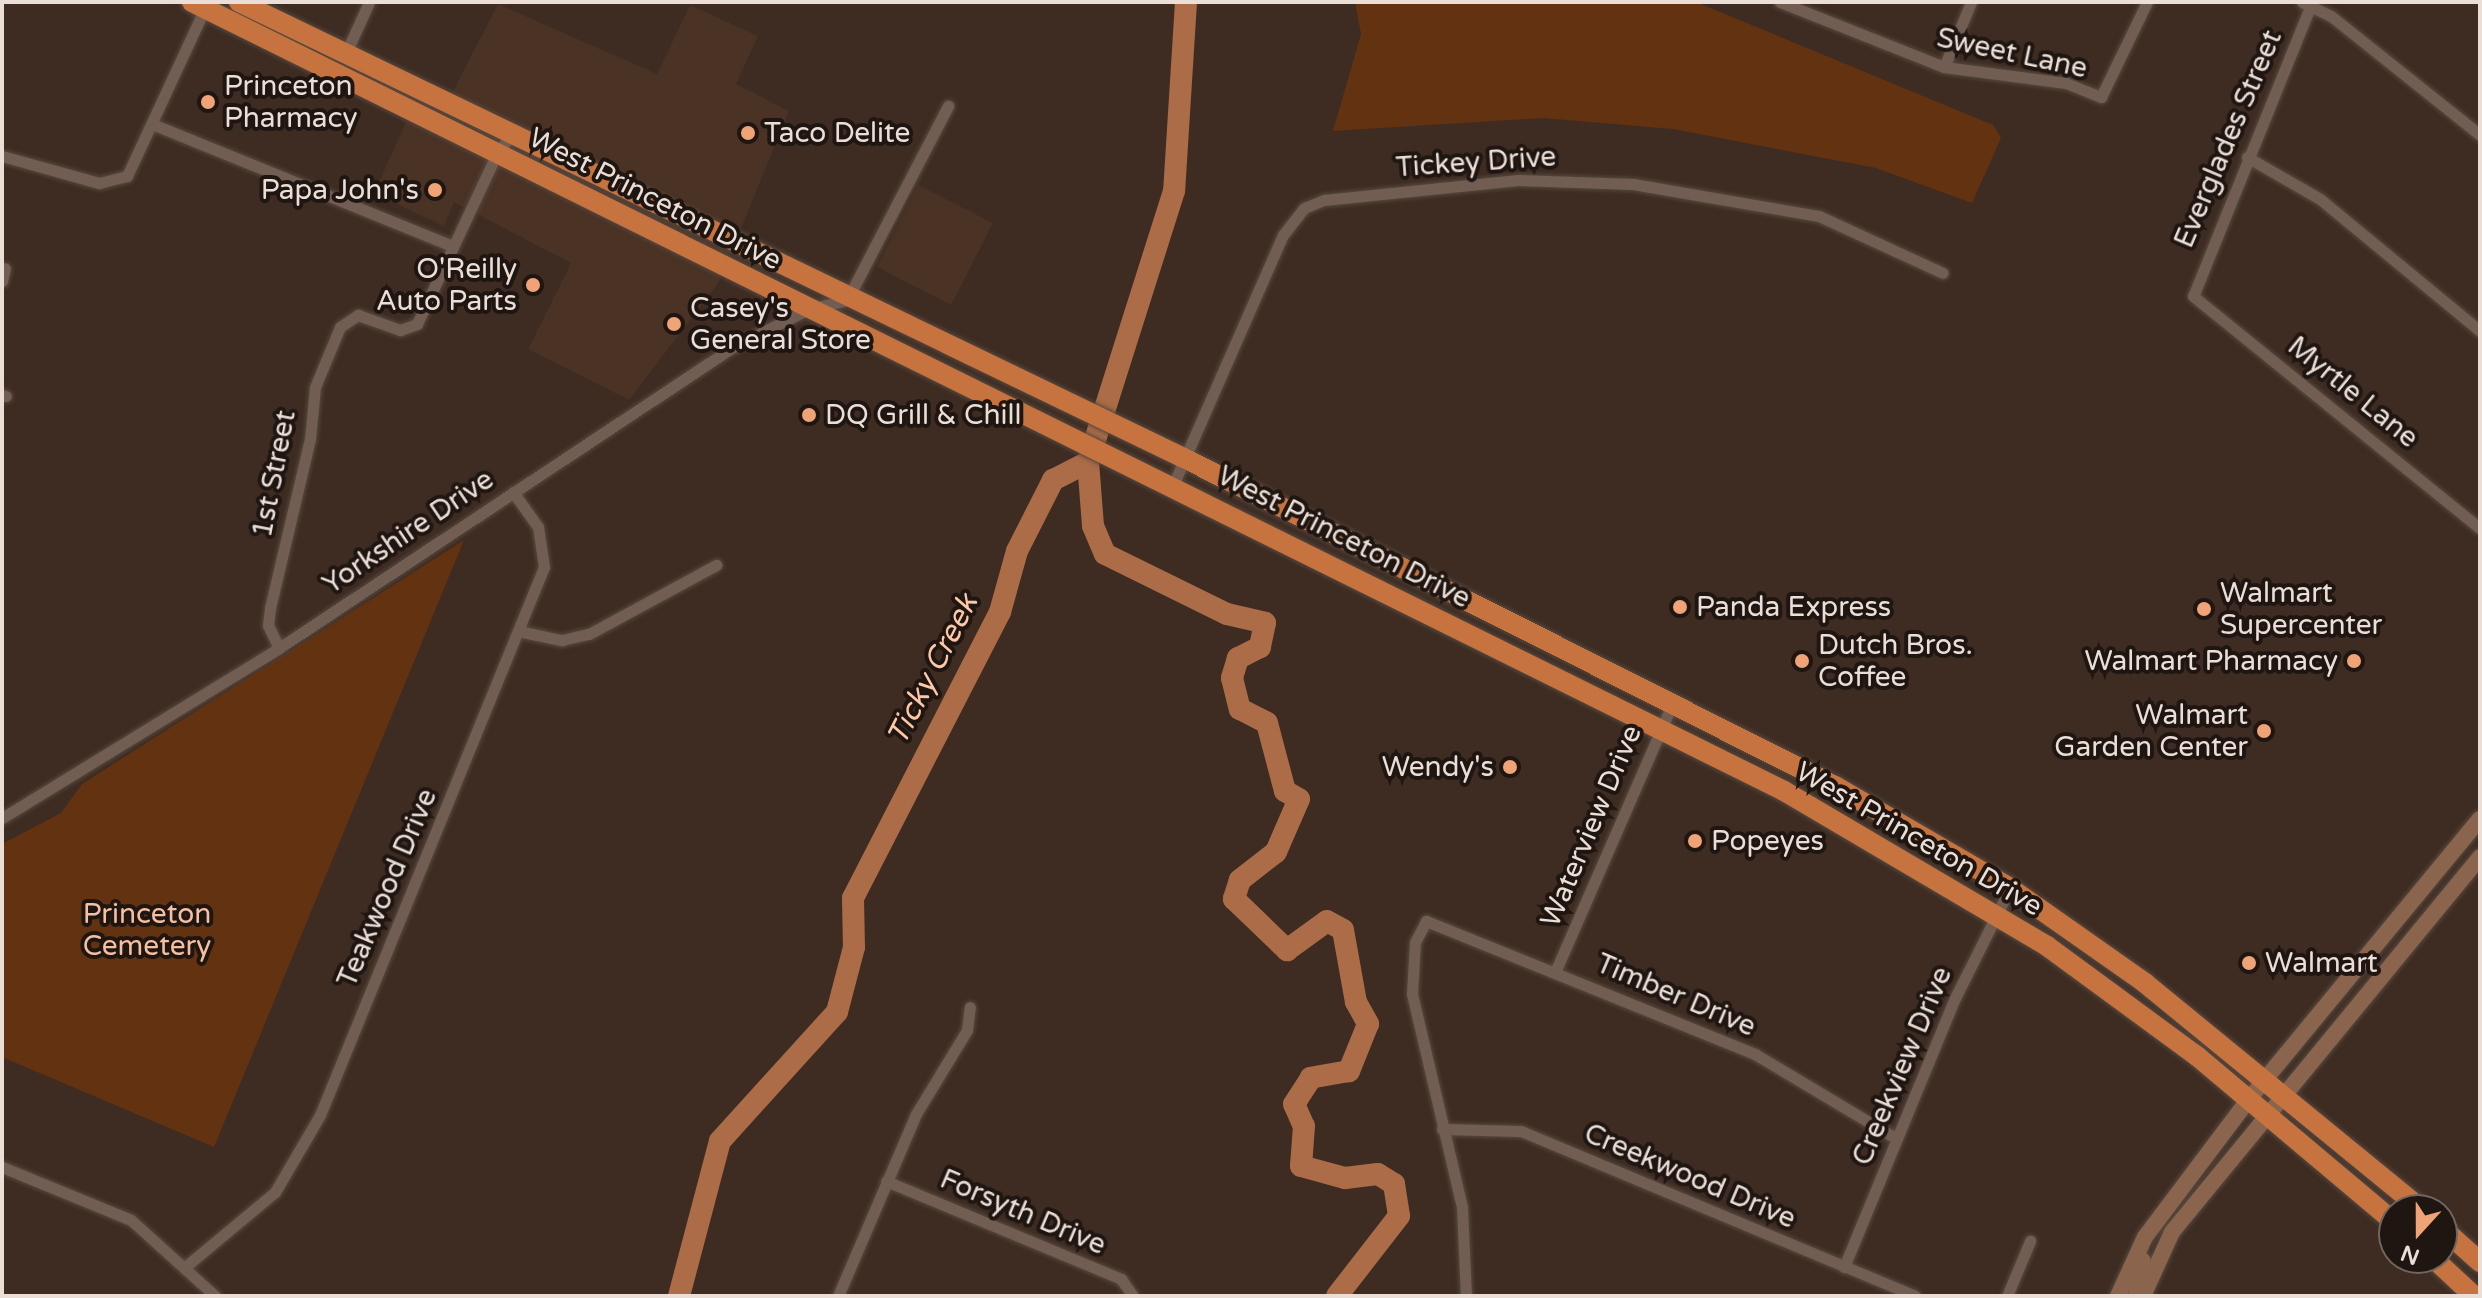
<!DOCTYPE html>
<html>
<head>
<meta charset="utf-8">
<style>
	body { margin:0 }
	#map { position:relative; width:2482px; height:1298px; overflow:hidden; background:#3e2c22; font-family:"Varela Round",sans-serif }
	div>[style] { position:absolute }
	.built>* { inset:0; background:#4a3224 }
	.green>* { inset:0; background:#633211 }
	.river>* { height:22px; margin:-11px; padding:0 11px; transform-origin:11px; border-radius:11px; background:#ab6c47 }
	.roads { filter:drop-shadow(0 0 2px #57493f) drop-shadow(0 0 2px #57493f) }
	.street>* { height:11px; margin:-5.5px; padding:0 5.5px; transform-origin:5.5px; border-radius:5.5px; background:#725d52 }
	.secondary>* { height:16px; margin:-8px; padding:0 8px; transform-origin:8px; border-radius:8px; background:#8b644d }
	.highway>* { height:20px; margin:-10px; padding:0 10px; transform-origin:10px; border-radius:10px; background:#c67340 }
	.dots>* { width:22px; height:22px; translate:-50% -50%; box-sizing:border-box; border:4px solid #1f1612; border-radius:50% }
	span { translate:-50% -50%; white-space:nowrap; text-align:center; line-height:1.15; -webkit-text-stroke:8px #1f1612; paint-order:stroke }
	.street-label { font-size:28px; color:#eaded7 }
	.poi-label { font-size:28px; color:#eaded7 }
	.left { translate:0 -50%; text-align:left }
	.right { translate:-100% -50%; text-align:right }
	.park-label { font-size:28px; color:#f6bfa1 }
	.water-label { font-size:30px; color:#fec7a8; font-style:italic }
	.frame { position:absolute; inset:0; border:4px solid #eaded7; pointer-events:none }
	.north { position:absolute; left:2378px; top:1194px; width:80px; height:80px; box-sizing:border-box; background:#1f1612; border:2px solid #706661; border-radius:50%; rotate:201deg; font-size:22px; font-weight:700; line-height:32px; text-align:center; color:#eaded7 }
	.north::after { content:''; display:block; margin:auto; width:28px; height:36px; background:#efa377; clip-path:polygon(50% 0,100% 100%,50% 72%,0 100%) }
</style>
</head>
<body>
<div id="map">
	<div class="built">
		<div style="clip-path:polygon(498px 4px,657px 74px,690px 5px,758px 36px,736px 84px,789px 111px,719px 282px,629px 400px,528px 349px,571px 263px,454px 202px,444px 226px,374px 193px,408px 118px,433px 130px)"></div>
		<div style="clip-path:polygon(918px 185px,993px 223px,951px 305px,877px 267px)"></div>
	</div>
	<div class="green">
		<div style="clip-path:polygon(1355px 2px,1696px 2px,1993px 125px,2001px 138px,1972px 203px,1876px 168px,1673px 129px,1543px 118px,1333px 131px,1361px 34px)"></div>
		<div style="clip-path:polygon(464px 540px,214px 1147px,2px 1057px,2px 844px,61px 813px,82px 784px)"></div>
	</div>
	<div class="river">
		<div style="left:1186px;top:2px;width:189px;rotate:93.6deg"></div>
		<div style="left:1174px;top:191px;width:284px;rotate:107.6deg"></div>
		<div style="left:1088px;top:462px;width:64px;rotate:85.5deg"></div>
		<div style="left:1093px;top:526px;width:30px;rotate:67deg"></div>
		<div style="left:1105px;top:554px;width:136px;rotate:26.2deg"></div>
		<div style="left:1227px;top:614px;width:39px;rotate:13deg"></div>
		<div style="left:1265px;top:623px;width:25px;rotate:102deg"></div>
		<div style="left:1260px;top:647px;width:25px;rotate:153deg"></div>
		<div style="left:1238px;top:658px;width:21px;rotate:107deg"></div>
		<div style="left:1232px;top:678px;width:32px;rotate:76deg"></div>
		<div style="left:1240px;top:709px;width:30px;rotate:27deg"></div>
		<div style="left:1267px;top:723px;width:70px;rotate:75.2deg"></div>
		<div style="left:1285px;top:791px;width:16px;rotate:30deg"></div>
		<div style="left:1299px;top:799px;width:58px;rotate:113.5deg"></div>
		<div style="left:1276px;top:852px;width:46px;rotate:142.1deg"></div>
		<div style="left:1240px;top:880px;width:20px;rotate:108deg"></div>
		<div style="left:1234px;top:899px;width:74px;rotate:43.9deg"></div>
		<div style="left:1287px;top:950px;width:49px;rotate:-35.9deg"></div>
		<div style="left:1327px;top:921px;width:18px;rotate:29deg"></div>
		<div style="left:1343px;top:930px;width:73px;rotate:79.8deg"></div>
		<div style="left:1356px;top:1002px;width:25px;rotate:61deg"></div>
		<div style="left:1368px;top:1024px;width:51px;rotate:112deg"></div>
		<div style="left:1349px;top:1071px;width:39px;rotate:170deg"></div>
		<div style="left:1311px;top:1078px;width:31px;rotate:123deg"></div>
		<div style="left:1294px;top:1104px;width:24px;rotate:66deg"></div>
		<div style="left:1304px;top:1126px;width:40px;rotate:94.3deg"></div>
		<div style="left:1301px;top:1166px;width:46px;rotate:15.3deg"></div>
		<div style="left:1345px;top:1178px;width:33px;rotate:-7deg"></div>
		<div style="left:1378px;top:1174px;width:19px;rotate:32deg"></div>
		<div style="left:1394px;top:1184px;width:32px;rotate:81deg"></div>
		<div style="left:1399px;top:1216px;width:101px;rotate:127.8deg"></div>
		<div style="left:679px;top:1296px;width:160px;rotate:-75.2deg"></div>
		<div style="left:720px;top:1141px;width:174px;rotate:-47.8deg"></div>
		<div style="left:837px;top:1012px;width:67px;rotate:-75.3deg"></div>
		<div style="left:854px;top:947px;width:49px;rotate:-91.2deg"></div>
		<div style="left:853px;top:898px;width:322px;rotate:-62.8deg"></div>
		<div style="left:1000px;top:612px;width:63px;rotate:-74.4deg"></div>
		<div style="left:1017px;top:551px;width:80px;rotate:-63.1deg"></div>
		<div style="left:1053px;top:480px;width:39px;rotate:-27deg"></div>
	</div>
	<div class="roads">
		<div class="street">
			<div style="left:1780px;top:2px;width:176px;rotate:21.6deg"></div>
			<div style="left:1944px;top:67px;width:123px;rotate:7.5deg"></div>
			<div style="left:2066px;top:83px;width:38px;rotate:22deg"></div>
			<div style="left:2101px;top:97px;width:106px;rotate:-64.2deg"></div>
			<div style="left:2302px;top:2px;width:32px;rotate:26deg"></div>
			<div style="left:2331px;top:16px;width:191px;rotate:38.6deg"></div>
			<div style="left:2312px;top:2px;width:317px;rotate:112deg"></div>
			<div style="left:2193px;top:296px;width:369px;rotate:39deg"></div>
			<div style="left:346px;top:53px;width:56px;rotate:-65.7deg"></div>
			<div style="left:1944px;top:67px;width:70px;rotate:-67.4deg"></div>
			<div style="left:152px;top:124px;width:325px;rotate:22.1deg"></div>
			<div style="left:2px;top:156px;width:101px;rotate:15.6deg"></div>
			<div style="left:99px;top:183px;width:29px;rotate:-14deg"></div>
			<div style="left:127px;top:176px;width:185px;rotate:-65.1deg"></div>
			<div style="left:2247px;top:157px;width:84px;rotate:29.9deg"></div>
			<div style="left:2320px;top:199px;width:207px;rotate:39.5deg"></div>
			<div style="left:2px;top:281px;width:13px;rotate:-77deg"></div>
			<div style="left:2px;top:395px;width:4px;rotate:14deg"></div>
			<div style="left:1174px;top:483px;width:271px;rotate:-66.3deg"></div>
			<div style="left:1283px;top:235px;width:34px;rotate:-52deg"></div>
			<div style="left:1304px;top:208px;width:22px;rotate:-22deg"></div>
			<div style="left:1324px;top:200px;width:195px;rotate:-5.9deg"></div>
			<div style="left:1518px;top:180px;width:115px;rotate:2deg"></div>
			<div style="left:1633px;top:184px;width:189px;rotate:9.8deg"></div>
			<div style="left:1819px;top:216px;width:136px;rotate:24.7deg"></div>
			<div style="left:523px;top:632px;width:40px;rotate:12deg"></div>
			<div style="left:562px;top:640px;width:28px;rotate:-13deg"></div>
			<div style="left:589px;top:634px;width:145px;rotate:-28.5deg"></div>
			<div style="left:279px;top:648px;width:25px;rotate:-116deg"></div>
			<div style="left:268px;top:625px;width:17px;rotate:-83deg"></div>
			<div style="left:270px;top:608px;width:174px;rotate:-76.7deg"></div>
			<div style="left:310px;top:439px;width:52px;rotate:-84.5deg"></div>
			<div style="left:315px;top:387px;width:65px;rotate:-67.4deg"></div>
			<div style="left:340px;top:327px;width:22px;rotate:-34deg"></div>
			<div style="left:358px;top:315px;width:45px;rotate:19.7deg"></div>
			<div style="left:400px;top:330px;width:18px;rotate:-19deg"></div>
			<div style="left:417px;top:324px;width:191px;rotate:-64.9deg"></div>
			<div style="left:498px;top:151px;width:23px;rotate:-49deg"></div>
			<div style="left:2px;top:818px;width:325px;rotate:-31.5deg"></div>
			<div style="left:279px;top:648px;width:545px;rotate:-33.54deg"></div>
			<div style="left:733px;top:347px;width:85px;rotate:-26.6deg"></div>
			<div style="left:809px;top:309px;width:39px;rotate:-13deg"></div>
			<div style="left:847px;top:300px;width:219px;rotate:-62.5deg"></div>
			<div style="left:1556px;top:970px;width:292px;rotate:-66.4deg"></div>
			<div style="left:1442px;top:1129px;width:79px;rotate:1.5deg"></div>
			<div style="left:1521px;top:1131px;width:427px;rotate:22.7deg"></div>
			<div style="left:2px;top:1167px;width:139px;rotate:22.3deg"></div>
			<div style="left:131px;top:1220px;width:113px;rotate:42.1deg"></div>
			<div style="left:886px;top:1181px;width:255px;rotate:22.6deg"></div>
			<div style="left:1121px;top:1279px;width:21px;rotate:55deg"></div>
			<div style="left:185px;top:1267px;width:117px;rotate:-39.8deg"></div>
			<div style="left:275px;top:1192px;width:89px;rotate:-59.7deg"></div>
			<div style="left:320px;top:1115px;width:592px;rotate:-67.77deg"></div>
			<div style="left:544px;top:567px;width:40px;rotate:-98.5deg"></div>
			<div style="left:538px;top:527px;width:43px;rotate:-125.5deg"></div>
			<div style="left:1844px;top:1267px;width:291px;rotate:-67.6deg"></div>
			<div style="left:1955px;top:998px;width:123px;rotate:-63.4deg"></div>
			<div style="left:838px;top:1296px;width:198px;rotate:-66.8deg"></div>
			<div style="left:916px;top:1114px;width:98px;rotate:-58.7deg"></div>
			<div style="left:967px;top:1030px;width:23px;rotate:-83deg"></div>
			<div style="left:1466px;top:1296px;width:89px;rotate:-92.6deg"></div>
			<div style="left:1462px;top:1207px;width:219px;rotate:-103.2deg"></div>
			<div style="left:1412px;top:994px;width:52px;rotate:-86.7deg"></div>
			<div style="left:1415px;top:942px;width:24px;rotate:-62deg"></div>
			<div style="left:1426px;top:921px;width:355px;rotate:22deg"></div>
			<div style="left:1755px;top:1054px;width:165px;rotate:30.9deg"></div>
			<div style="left:2007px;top:1296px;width:60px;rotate:-67.3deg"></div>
		</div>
		<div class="secondary">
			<div style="left:2118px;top:1296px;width:65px;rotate:-65.4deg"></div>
			<div style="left:2145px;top:1237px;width:173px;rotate:-53deg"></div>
			<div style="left:2249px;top:1099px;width:363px;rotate:-50.5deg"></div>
			<div style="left:2136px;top:1296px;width:36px;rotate:-79deg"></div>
			<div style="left:2143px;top:1296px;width:70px;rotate:-65.6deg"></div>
			<div style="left:2172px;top:1232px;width:485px;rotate:-50.6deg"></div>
		</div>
		<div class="highway">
			<div style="left:192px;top:2px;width:1777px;rotate:26.36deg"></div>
			<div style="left:1784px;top:791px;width:305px;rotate:30.5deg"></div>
			<div style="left:2047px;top:946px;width:186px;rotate:36.3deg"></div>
			<div style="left:2197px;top:1056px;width:258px;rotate:40.1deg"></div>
			<div style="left:239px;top:2px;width:1049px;rotate:25.76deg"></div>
			<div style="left:1184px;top:458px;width:729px;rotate:26.74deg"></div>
			<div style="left:1835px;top:786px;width:203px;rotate:30.2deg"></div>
			<div style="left:2010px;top:888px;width:165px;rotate:35.1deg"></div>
			<div style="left:2145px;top:983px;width:358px;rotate:39.3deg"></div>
			<div style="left:2442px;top:1228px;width:51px;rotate:41.8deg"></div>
			<div style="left:2433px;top:1258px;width:56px;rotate:42.8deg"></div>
		</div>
	</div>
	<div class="dots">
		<div style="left:208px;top:102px;background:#efa377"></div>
		<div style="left:748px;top:133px;background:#efa377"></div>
		<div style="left:435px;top:190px;background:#efa377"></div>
		<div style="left:533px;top:285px;background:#efa377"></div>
		<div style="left:674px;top:324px;background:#efa377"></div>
		<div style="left:809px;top:415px;background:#efa377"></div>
		<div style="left:1680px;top:607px;background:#efa377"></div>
		<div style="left:2204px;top:609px;background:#efa377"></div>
		<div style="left:1802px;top:661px;background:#efa377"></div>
		<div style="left:2354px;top:661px;background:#efa377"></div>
		<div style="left:2264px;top:731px;background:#efa377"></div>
		<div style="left:1510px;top:767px;background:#efa377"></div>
		<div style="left:1695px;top:841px;background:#efa377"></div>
		<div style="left:2249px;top:963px;background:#efa377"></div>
	</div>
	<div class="street-label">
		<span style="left:2012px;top:53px;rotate:12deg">Sweet Lane</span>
		<span style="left:2228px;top:139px;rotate:-67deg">Everglades Street</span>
		<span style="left:1476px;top:162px;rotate:-4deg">Tickey Drive</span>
		<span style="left:655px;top:199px;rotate:27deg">West Princeton Drive</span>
		<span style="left:2353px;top:392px;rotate:39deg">Myrtle Lane</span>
		<span style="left:274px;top:474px;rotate:-79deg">1st Street</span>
		<span style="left:408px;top:532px;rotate:-34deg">Yorkshire Drive</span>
		<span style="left:1344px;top:537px;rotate:27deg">West Princeton Drive</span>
		<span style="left:1591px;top:826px;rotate:-67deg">Waterview Drive</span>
		<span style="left:1919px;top:839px;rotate:30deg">West Princeton Drive</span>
		<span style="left:387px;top:888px;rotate:-67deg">Teakwood Drive</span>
		<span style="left:1676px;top:995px;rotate:23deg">Timber Drive</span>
		<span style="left:1902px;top:1066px;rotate:-67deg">Creekview Drive</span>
		<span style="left:1690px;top:1176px;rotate:23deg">Creekwood Drive</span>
		<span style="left:1023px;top:1212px;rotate:23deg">Forsyth Drive</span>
	</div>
	<div class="poi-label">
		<span class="left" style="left:224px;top:102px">Princeton<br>Pharmacy</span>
		<span class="left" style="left:764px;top:133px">Taco Delite</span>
		<span class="right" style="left:419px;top:190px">Papa John's</span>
		<span class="right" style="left:517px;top:285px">O'Reilly<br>Auto Parts</span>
		<span class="left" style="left:690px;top:324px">Casey's<br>General Store</span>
		<span class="left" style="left:825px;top:415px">DQ Grill &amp; Chill</span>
		<span class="left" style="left:2220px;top:609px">Walmart<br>Supercenter</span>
		<span class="left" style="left:1696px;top:607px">Panda Express</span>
		<span class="left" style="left:1818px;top:661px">Dutch Bros.<br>Coffee</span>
		<span class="right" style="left:2338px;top:661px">Walmart Pharmacy</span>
		<span class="right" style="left:2248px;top:731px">Walmart<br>Garden Center</span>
		<span class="right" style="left:1494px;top:767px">Wendy's</span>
		<span class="left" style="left:1711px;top:841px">Popeyes</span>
		<span class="left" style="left:2265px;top:963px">Walmart</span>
	</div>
	<div class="park-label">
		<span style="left:147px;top:930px">Princeton<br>Cemetery</span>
	</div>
	<div class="water-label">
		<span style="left:933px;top:670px;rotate:-63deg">Ticky Creek</span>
	</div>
	<div class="frame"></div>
	<div class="north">N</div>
</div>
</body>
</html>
